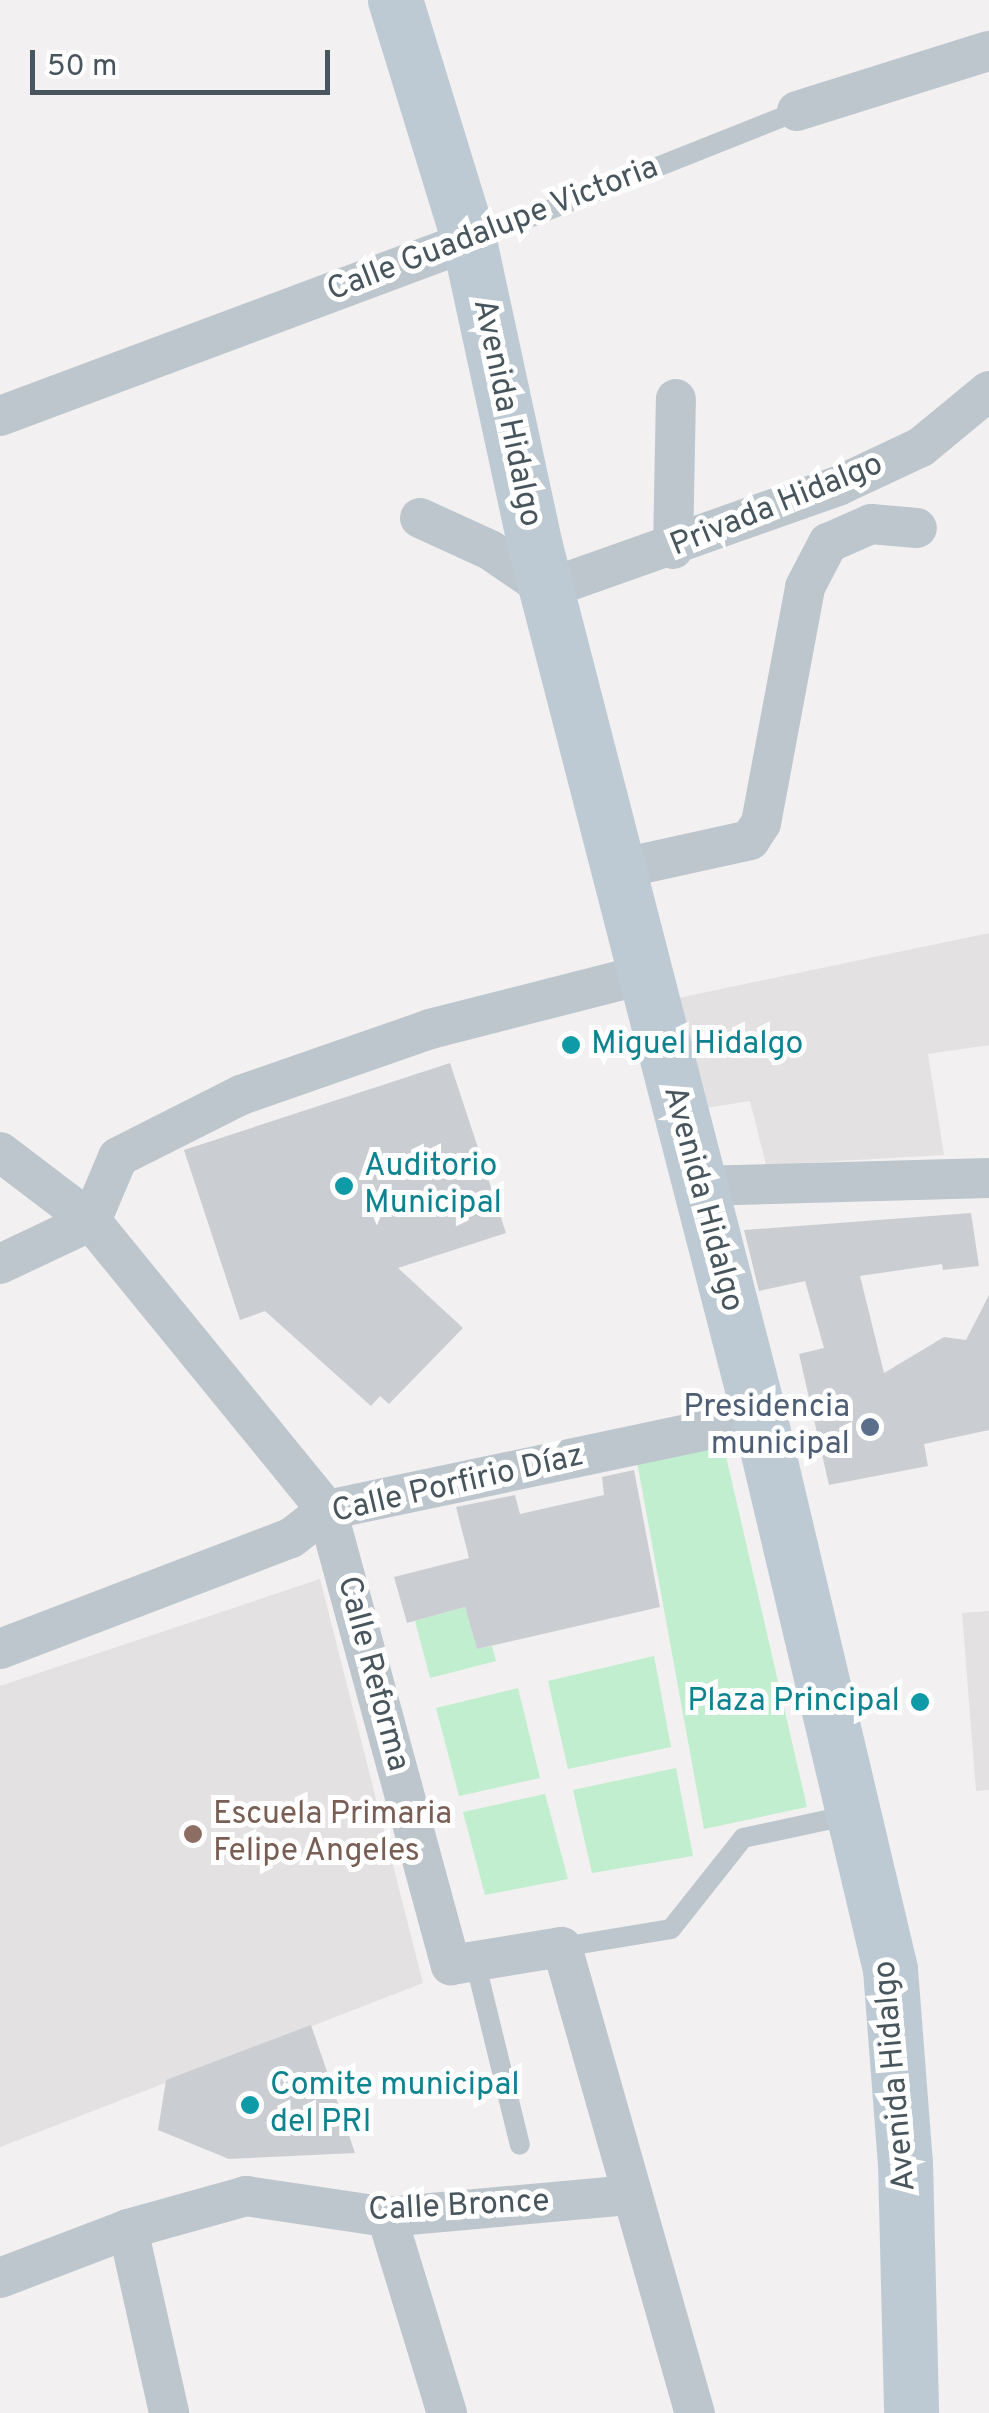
<!DOCTYPE html>
<html>
<head>
<meta charset="utf-8">
<style>
	body { margin:0 }
	#map { position:relative; width:989px; height:2413px; overflow:hidden; background:#f2f0f0; font-family:Overpass,sans-serif }
	div>[style] { position:absolute }
	.education>* { inset:0; background:#e3e1e2 }
	.green>* { inset:0; background:#c0eece }
	.building>* { inset:0; background:#caced2 }
	.lane>* { height:20px; margin:-10px; padding:0 10px; transform-origin:10px; border-radius:10px; background:#bcc6cc }
	.street>* { height:40px; margin:-20px; padding:0 20px; transform-origin:20px; border-radius:20px; background:#bcc6cc }
	.secondary>* { height:55px; margin:-27.5px; padding:0 27.5px; transform-origin:27.5px; border-radius:27.5px; background:#becad3 }
	.dots>* { width:28px; height:28px; translate:-50% -50%; box-sizing:border-box; border:5px solid #fff; border-radius:50% }
	span { translate:-50% -50%; white-space:nowrap; text-align:center; line-height:1.15; -webkit-text-stroke:10px #fff; paint-order:stroke }
	.street-label { font-size:32px; color:#48555d }
	.culture-label { font-size:32px; color:#0d838f }
	.left { translate:0 -50%; text-align:left }
	.right { translate:-100% -50%; text-align:right }
	.service-label { font-size:32px; color:#4e5e75 }
	.education-label { font-size:32px; color:#785e54 }
	.scale { position:absolute; left:30px; top:50px; width:300px; height:45px; box-sizing:border-box; border:5px solid #48555d; border-top:0; padding-left:12px; font-size:30px; line-height:35px; white-space:nowrap; color:#48555d; -webkit-text-stroke:8px #fff; paint-order:stroke }
</style>
</head>
<body>
<div id="map">
	<div class="education">
		<div style="clip-path:polygon(989px 933px,989px 1045px,928px 1054px,944px 1155px,766px 1165px,750px 1101px,706px 1108px,678px 998px)"></div>
		<div style="clip-path:polygon(320px 1579px,423px 1983px,0 2147px,0 1686px)"></div>
		<div style="clip-path:polygon(989px 1611px,989px 1790px,976px 1791px,962px 1613px)"></div>
	</div>
	<div class="green">
		<div style="clip-path:polygon(722px 1439px,807px 1807px,704px 1829px,636px 1456px)"></div>
		<div style="clip-path:polygon(465px 1607px,477px 1649px,492px 1646px,496px 1661px,430px 1678px,415px 1621px)"></div>
		<div style="clip-path:polygon(654px 1656px,671px 1747px,568px 1769px,548px 1681px)"></div>
		<div style="clip-path:polygon(518px 1688px,540px 1778px,459px 1796px,436px 1708px)"></div>
		<div style="clip-path:polygon(676px 1768px,693px 1856px,592px 1873px,573px 1790px)"></div>
		<div style="clip-path:polygon(545px 1794px,568px 1879px,485px 1895px,463px 1812px)"></div>
	</div>
	<div class="building">
		<div style="clip-path:polygon(450px 1063px,506px 1233px,398px 1268px,463px 1328px,389px 1404px,380px 1396px,371px 1406px,265px 1311px,240px 1320px,184px 1150px)"></div>
		<div style="clip-path:polygon(971px 1213px,979px 1266px,943px 1270px,942px 1264px,860px 1276px,884px 1373px,944px 1337px,966px 1340px,989px 1295px,989px 1430px,924px 1444px,928px 1466px,829px 1485px,799px 1354px,824px 1348px,805px 1281px,759px 1291px,744px 1230px)"></div>
		<div style="clip-path:polygon(634px 1470px,660px 1607px,477px 1649px,465px 1607px,407px 1623px,394px 1577px,469px 1558px,456px 1507px,515px 1495px,520px 1514px,604px 1495px,602px 1477px)"></div>
		<div style="clip-path:polygon(311px 2025px,355px 2153px,229px 2159px,158px 2130px,166px 2080px)"></div>
	</div>
	<div class="lane">
		<div style="left:471px;top:241px;width:351px;rotate:-21.7deg"></div>
		<div style="left:562px;top:1947px;width:110px;rotate:-9.4deg"></div>
		<div style="left:671px;top:1929px;width:116px;rotate:-51.6deg"></div>
		<div style="left:743px;top:1838px;width:109px;rotate:-12.1deg"></div>
		<div style="left:475px;top:1961px;width:189px;rotate:76.3deg"></div>
	</div>
	<div class="street">
		<div style="left:797px;top:111px;width:201px;rotate:-17.4deg"></div>
		<div style="left:0;top:416px;width:501px;rotate:-20.46deg"></div>
		<div style="left:420px;top:518px;width:77px;rotate:24.6deg"></div>
		<div style="left:490px;top:550px;width:69px;rotate:34.4deg"></div>
		<div style="left:547px;top:589px;width:309px;rotate:-19.5deg"></div>
		<div style="left:838px;top:486px;width:92px;rotate:-25.2deg"></div>
		<div style="left:921px;top:447px;width:88px;rotate:-39.5deg"></div>
		<div style="left:673px;top:549px;width:150px;rotate:-88.9deg"></div>
		<div style="left:614px;top:870px;width:139px;rotate:-12.4deg"></div>
		<div style="left:750px;top:840px;width:20px;rotate:-57deg"></div>
		<div style="left:761px;top:823px;width:240px;rotate:-79.4deg"></div>
		<div style="left:805px;top:587px;width:50px;rotate:-62.4deg"></div>
		<div style="left:828px;top:543px;width:47px;rotate:-23.8deg"></div>
		<div style="left:871px;top:524px;width:46px;rotate:5deg"></div>
		<div style="left:0;top:1152px;width:114px;rotate:37.2deg"></div>
		<div style="left:91px;top:1221px;width:373px;rotate:50.8deg"></div>
		<div style="left:327px;top:1510px;width:472px;rotate:74.8deg"></div>
		<div style="left:451px;top:1965px;width:112px;rotate:-9.2deg"></div>
		<div style="left:562px;top:1947px;width:485px;rotate:74.1deg"></div>
		<div style="left:698px;top:1186px;width:291px;rotate:-1.6deg"></div>
		<div style="left:0;top:1264px;width:101px;rotate:-25.3deg"></div>
		<div style="left:91px;top:1221px;width:69px;rotate:-67.1deg"></div>
		<div style="left:118px;top:1157px;width:138px;rotate:-26.8deg"></div>
		<div style="left:241px;top:1095px;width:200px;rotate:-19.2deg"></div>
		<div style="left:430px;top:1029px;width:219px;rotate:-14.3deg"></div>
		<div style="left:0;top:1649px;width:311px;rotate:-20.9deg"></div>
		<div style="left:291px;top:1538px;width:46px;rotate:-37.9deg"></div>
		<div style="left:327px;top:1510px;width:442px;rotate:-11.9deg"></div>
		<div style="left:387px;top:2217px;width:205px;rotate:73deg"></div>
		<div style="left:128px;top:2229px;width:189px;rotate:77.4deg"></div>
		<div style="left:0;top:2278px;width:137px;rotate:-20.9deg"></div>
		<div style="left:128px;top:2229px;width:123px;rotate:-15.6deg"></div>
		<div style="left:246px;top:2196px;width:143px;rotate:8.5deg"></div>
		<div style="left:387px;top:2217px;width:245px;rotate:-5.2deg"></div>
	</div>
	<div class="secondary">
		<div style="left:395px;top:0;width:252px;rotate:72.9deg"></div>
		<div style="left:469px;top:241px;width:312px;rotate:77.8deg"></div>
		<div style="left:535px;top:546px;width:902px;rotate:75.55deg"></div>
		<div style="left:760px;top:1419px;width:565px;rotate:76.7deg"></div>
		<div style="left:890px;top:1969px;width:194px;rotate:85.6deg"></div>
		<div style="left:905px;top:2162px;width:251px;rotate:88.6deg"></div>
	</div>
	<div class="dots">
		<div style="left:571px;top:1045px;background:#0f9aa8"></div>
		<div style="left:344px;top:1186px;background:#0f9aa8"></div>
		<div style="left:870px;top:1427px;background:#5c6f8a"></div>
		<div style="left:920px;top:1702px;background:#0f9aa8"></div>
		<div style="left:193px;top:1834px;background:#8d6e63"></div>
		<div style="left:250px;top:2105px;background:#0f9aa8"></div>
	</div>
	<div class="street-label">
		<span style="left:493px;top:230px;rotate:-21deg">Calle Guadalupe Victoria</span>
		<span style="left:506px;top:413px;rotate:78deg">Avenida Hidalgo</span>
		<span style="left:777px;top:506px;rotate:-22deg">Privada Hidalgo</span>
		<span style="left:702px;top:1199px;rotate:75deg">Avenida Hidalgo</span>
		<span style="left:458px;top:1485px;rotate:-13deg">Calle Porfirio Díaz</span>
		<span style="left:372px;top:1674px;rotate:75deg">Calle Reforma</span>
		<span style="left:896px;top:2076px;rotate:-95deg">Avenida Hidalgo</span>
		<span style="left:459px;top:2207px;rotate:-3deg">Calle Bronce</span>
	</div>
	<div class="culture-label">
		<span class="left" style="left:591px;top:1045px">Miguel Hidalgo</span>
		<span class="left" style="left:364px;top:1186px">Auditorio<br>Municipal</span>
		<span class="right" style="left:900px;top:1702px">Plaza Principal</span>
		<span class="left" style="left:270px;top:2105px">Comite municipal<br>del PRI</span>
	</div>
	<div class="service-label">
		<span class="right" style="left:850px;top:1427px">Presidencia<br>municipal</span>
	</div>
	<div class="education-label">
		<span class="left" style="left:213px;top:1834px">Escuela Primaria<br>Felipe Angeles</span>
	</div>
	<div class="scale">50 m</div>
</div>
</body>
</html>
